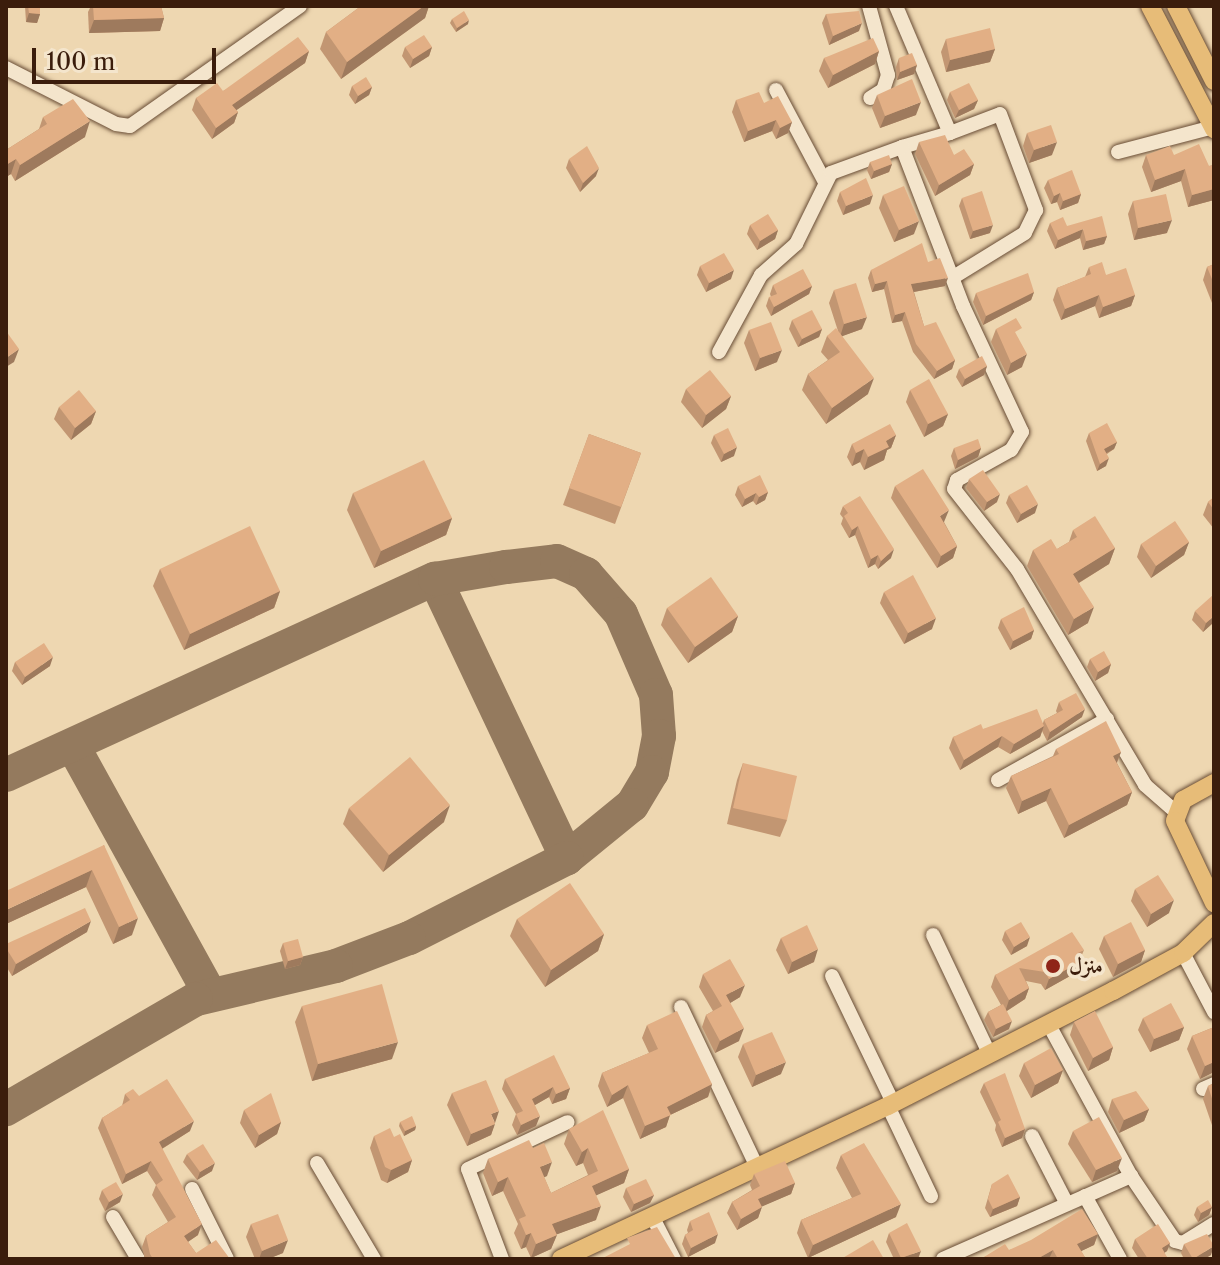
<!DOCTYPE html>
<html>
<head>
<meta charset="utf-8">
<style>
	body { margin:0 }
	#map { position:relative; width:1220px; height:1265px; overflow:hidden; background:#eed7b1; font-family:"Libre Caslon Text",Amiri,serif }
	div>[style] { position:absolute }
	.taxiway>* { height:34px; margin:-17px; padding:0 17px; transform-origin:17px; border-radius:17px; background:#947a5e }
	.roads { filter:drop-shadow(0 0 2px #684c35) drop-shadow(0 0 2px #684c35) }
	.minor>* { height:14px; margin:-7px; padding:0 7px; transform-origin:7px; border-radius:7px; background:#f4e5cc }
	.major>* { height:18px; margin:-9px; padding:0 9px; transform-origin:9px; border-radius:9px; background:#e7bc78 }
	.wall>* { inset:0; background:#c29672 }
	.shaded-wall>* { inset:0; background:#9e7a5d }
	.building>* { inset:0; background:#e2af85 }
	.dots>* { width:22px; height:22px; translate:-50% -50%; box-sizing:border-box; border:4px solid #f4e5cc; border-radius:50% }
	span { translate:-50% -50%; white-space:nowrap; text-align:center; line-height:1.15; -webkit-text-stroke:7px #f4e5cc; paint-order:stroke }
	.poi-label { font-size:22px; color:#3b1d0c; font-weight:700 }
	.left { translate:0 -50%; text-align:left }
	.frame { position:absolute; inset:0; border:8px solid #3b1d0c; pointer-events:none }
	.scale { position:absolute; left:32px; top:48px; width:184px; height:36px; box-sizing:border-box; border:4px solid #3b1d0c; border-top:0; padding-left:10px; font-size:24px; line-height:28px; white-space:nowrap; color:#3b1d0c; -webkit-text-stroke:6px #f4e5cc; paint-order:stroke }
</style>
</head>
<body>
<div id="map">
	<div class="taxiway">
		<div style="left:435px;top:579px;width:309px;rotate:64.7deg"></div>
		<div style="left:73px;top:746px;width:283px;rotate:61.1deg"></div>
		<div style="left:6px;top:775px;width:472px;rotate:-24.6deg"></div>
		<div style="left:435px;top:579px;width:72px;rotate:-9.6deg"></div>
		<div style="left:506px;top:567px;width:51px;rotate:-6.7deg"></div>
		<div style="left:557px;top:561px;width:32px;rotate:24deg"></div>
		<div style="left:586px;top:574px;width:53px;rotate:48.8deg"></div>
		<div style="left:621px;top:614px;width:88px;rotate:66.6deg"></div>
		<div style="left:656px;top:695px;width:41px;rotate:85.8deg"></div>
		<div style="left:659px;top:736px;width:37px;rotate:101deg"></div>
		<div style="left:652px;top:772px;width:39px;rotate:121deg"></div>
		<div style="left:632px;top:805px;width:84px;rotate:140.8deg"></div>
		<div style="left:567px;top:858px;width:177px;rotate:153.1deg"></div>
		<div style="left:409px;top:938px;width:78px;rotate:159deg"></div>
		<div style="left:336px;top:966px;width:144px;rotate:166.7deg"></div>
		<div style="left:196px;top:999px;width:220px;rotate:149.9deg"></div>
	</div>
	<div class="roads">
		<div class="minor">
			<div style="left:869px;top:6px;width:72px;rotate:74.6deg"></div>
			<div style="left:888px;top:75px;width:16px;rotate:108deg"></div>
			<div style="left:883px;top:90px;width:15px;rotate:148deg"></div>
			<div style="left:896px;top:6px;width:138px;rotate:67deg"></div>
			<div style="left:950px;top:133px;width:50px;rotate:163.7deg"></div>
			<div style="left:902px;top:147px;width:170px;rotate:69deg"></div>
			<div style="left:963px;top:306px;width:139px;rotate:64.9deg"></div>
			<div style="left:1022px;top:432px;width:21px;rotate:121deg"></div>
			<div style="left:1011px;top:450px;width:62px;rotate:150.9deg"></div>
			<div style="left:957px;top:480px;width:9px;rotate:108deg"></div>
			<div style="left:954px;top:489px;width:102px;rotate:51.8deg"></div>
			<div style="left:1017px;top:569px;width:251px;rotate:59.3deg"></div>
			<div style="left:1145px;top:785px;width:41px;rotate:41.1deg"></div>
			<div style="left:6px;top:68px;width:123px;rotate:27deg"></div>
			<div style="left:116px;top:124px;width:14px;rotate:8deg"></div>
			<div style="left:130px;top:126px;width:208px;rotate:-35.2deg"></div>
			<div style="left:776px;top:90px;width:104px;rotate:62deg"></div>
			<div style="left:950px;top:133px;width:53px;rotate:-20.8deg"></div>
			<div style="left:1000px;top:114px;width:103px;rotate:69.4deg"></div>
			<div style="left:1036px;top:210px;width:25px;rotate:116deg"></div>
			<div style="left:1025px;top:233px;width:82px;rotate:148.4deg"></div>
			<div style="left:1118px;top:152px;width:98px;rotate:-14.7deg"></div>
			<div style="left:719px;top:352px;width:88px;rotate:-61.4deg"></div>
			<div style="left:761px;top:275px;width:47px;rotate:-41.5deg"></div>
			<div style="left:796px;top:244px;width:79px;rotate:-63.8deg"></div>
			<div style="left:831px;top:173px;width:76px;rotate:-20.1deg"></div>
			<div style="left:998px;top:780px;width:125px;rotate:-29.2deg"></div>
			<div style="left:933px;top:935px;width:131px;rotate:64.6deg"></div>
			<div style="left:1183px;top:953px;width:67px;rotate:62.3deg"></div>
			<div style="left:832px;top:976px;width:141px;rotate:64.3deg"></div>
			<div style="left:681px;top:1007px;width:177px;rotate:64.6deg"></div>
			<div style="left:1203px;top:1089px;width:12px;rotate:-24deg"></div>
			<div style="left:888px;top:1106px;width:100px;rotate:64.5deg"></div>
			<div style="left:1032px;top:1136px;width:76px;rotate:62.8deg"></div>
			<div style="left:317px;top:1163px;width:112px;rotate:59.3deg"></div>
			<div style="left:1131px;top:1176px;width:78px;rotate:55.9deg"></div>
			<div style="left:1175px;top:1241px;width:8px;rotate:14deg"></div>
			<div style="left:1183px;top:1243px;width:36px;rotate:-32deg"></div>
			<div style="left:192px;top:1189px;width:78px;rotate:63.4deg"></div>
			<div style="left:1085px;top:1196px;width:72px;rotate:60.9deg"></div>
			<div style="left:113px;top:1217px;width:49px;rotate:59.2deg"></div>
			<div style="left:653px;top:1218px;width:46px;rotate:62.9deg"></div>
			<div style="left:502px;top:1259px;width:96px;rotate:-110.7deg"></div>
			<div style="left:468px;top:1169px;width:110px;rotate:-25.2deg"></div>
			<div style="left:943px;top:1259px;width:206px;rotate:-23.8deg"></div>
			<div style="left:1131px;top:1176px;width:174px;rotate:-118.5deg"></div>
		</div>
		<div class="major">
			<div style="left:1150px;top:6px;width:139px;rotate:62.5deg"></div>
			<div style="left:1176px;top:6px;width:84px;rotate:63.1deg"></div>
			<div style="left:1214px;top:783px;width:35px;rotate:151deg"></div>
			<div style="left:1183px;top:800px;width:22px;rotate:111deg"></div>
			<div style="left:1175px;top:821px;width:91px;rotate:64.6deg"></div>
			<div style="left:561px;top:1259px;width:361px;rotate:-25.1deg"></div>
			<div style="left:888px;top:1106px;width:253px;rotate:-27.1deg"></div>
			<div style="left:1113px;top:991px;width:80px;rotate:-28.5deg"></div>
			<div style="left:1183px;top:953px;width:43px;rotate:-44.1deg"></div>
		</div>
	</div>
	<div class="wall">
		<div style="clip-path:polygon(25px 6px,40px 6px,40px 14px,37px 23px,26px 22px)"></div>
		<div style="clip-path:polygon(91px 6px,161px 6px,164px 18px,160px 31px,89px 33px,88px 12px)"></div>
		<div style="clip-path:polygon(361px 6px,429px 6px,425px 18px,341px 79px,320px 49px,326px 32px)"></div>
		<div style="clip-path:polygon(826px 14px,859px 31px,829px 45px,822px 23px)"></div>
		<div style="clip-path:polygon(452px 19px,468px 24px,456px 32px,450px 23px)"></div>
		<div style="clip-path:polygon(946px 39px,995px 49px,990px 62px,946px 72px,941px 52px)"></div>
		<div style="clip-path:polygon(405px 47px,432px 47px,429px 56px,410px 68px,402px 56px)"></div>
		<div style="clip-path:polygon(309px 51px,305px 63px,236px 110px,238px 112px,234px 123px,212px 139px,192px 110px,196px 98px,223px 91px)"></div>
		<div style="clip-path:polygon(879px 51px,875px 64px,828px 88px,819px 71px,824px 58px)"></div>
		<div style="clip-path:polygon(899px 58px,917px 65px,914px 74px,897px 80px,896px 67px)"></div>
		<div style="clip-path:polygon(352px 86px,372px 87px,369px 95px,355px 104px,349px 95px)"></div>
		<div style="clip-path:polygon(950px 92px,978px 100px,974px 109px,955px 118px,947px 100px)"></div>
		<div style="clip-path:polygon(877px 95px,916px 115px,880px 128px,872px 108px)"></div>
		<div style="clip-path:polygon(736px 100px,764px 103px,792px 122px,788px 133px,776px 139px,772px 131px,744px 142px,732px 112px)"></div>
		<div style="clip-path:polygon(43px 117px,85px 137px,15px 181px,11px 174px,6px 177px,6px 150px,39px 129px)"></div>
		<div style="clip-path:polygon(1027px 133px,1052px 155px,1029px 163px,1023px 146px)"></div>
		<div style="clip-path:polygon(919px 142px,954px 155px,974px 164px,970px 175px,935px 196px,915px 154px)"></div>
		<div style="clip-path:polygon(1146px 155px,1174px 155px,1209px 166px,1214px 165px,1214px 200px,1188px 207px,1181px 181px,1151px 192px,1142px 167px)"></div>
		<div style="clip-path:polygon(569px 159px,596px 176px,580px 192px,566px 168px)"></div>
		<div style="clip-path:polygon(870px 162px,892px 164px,889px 172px,871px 179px,867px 170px)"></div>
		<div style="clip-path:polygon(1048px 180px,1081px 194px,1078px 203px,1060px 210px,1057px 202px,1051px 204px,1044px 188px)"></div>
		<div style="clip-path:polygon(840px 192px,870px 204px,843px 215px,837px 201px)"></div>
		<div style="clip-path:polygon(883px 195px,914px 234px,894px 242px,879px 208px)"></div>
		<div style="clip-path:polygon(962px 198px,990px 233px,970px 239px,959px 206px)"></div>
		<div style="clip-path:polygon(1133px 201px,1167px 233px,1134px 240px,1128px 214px)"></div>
		<div style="clip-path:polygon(1050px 223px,1067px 226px,1107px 236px,1104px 244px,1083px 250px,1080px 238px,1055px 249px,1047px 231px)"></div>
		<div style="clip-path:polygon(750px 225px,778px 230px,775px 239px,757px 250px,747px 234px)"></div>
		<div style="clip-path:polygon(928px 262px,945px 286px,914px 292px,924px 326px,955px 360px,952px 369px,934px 379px,913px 352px,902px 321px,892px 323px,884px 289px,872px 292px,868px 278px,871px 270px)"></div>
		<div style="clip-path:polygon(1214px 264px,1214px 308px,1203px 280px,1207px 267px)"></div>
		<div style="clip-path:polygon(700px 266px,731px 279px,706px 292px,697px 275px)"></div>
		<div style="clip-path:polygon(1089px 267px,1106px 275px,1135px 295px,1131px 306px,1099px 318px,1095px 306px,1061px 320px,1053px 300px,1057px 288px,1085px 277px)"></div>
		<div style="clip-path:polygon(773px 285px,812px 286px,809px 294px,771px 316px,766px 306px,769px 297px,771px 297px,770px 294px)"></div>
		<div style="clip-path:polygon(834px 290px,862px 329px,842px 336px,868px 394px,826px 424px,802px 390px,808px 374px,828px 360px,821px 352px,827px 336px,838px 331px,829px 303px)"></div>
		<div style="clip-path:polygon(1034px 292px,1031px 300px,983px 325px,973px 302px,976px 293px)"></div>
		<div style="clip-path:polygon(792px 320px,822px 329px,819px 337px,798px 347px,789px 329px)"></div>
		<div style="clip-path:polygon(996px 329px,1018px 338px,1022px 367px,1007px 375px,991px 342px)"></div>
		<div style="clip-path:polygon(749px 330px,777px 362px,755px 371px,744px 343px)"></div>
		<div style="clip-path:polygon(987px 366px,984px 375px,962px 387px,956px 377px,959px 369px)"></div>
		<div style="clip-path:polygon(686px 389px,731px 396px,726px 409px,702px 428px,681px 402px)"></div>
		<div style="clip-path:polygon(910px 390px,948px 414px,943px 426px,924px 437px,906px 402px)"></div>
		<div style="clip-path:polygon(59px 407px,96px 411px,91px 424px,71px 440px,54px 419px)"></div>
		<div style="clip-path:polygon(1089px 433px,1117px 442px,1114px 449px,1107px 454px,1106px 466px,1097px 471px,1086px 441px)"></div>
		<div style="clip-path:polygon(589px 434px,641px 453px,615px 524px,563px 505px)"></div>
		<div style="clip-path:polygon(714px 435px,734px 456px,721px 462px,711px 443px)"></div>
		<div style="clip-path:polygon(896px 435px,891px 448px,887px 450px,884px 460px,864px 470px,860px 462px,852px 466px,847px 457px,852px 444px)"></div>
		<div style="clip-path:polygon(954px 448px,981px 448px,978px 457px,955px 469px,951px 456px)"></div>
		<div style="clip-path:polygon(969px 479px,997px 502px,984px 511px,966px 488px)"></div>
		<div style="clip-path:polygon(738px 486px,768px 492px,765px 500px,756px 505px,753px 501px,742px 507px,735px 495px)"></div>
		<div style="clip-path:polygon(895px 486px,944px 522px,957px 546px,953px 558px,937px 568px,891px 498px)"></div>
		<div style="clip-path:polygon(353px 493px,452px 518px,446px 535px,374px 568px,347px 510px)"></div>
		<div style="clip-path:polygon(1009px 495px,1035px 513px,1017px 523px,1006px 503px)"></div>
		<div style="clip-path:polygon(1214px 497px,1214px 529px,1203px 515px,1208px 502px)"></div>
		<div style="clip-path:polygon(843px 506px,891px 558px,878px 569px,875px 564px,868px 568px,855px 535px,849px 538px,841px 524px,843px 518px,840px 514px)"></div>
		<div style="clip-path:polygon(1073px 530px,1115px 548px,1109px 564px,1079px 583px,1088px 623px,1068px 635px,1027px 566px,1033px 550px,1057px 549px,1069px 542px)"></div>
		<div style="clip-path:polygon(1189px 542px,1184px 555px,1151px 578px,1137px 557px,1141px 544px)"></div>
		<div style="clip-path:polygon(160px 569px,280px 591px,274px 608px,184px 650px,153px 586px)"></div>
		<div style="clip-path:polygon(884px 592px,932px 629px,904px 644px,880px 603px)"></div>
		<div style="clip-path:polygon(667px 608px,738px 616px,732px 632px,688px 663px,661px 625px)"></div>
		<div style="clip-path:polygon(1195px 611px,1214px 622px,1203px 632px,1192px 620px)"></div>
		<div style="clip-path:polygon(1001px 619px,1034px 630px,1031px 639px,1010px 650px,998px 628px)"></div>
		<div style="clip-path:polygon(1090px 659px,1111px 664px,1108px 673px,1095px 681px,1087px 667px)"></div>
		<div style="clip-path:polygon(15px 662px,50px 666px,22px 685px,12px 671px)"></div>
		<div style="clip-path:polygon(1059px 702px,1082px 717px,1047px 741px,1042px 731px,1040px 737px,1010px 754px,998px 747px,960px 770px,949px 748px,953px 737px,983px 729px,1043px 723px,1044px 720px,1057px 713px,1056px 711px)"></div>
		<div style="clip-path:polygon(1056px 749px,1121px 752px,1117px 763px,1132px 792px,1127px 805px,1064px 838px,1046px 801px,1018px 814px,1006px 788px,1011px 776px,1053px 756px)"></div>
		<div style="clip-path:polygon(743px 763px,787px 820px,780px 837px,727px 824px,737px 780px)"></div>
		<div style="clip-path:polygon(349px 808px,444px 822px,383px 872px,343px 824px)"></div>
		<div style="clip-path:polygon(104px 845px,132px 935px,113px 944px,86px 887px,6px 924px)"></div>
		<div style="clip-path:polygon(1135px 889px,1169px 913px,1147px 927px,1131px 901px)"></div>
		<div style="clip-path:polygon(517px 919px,604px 934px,598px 951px,545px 987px,510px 936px)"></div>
		<div style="clip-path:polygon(1005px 931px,1027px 946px,1011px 955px,1002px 940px)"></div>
		<div style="clip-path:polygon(87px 932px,12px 976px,6px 966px,6px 944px)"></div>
		<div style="clip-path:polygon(1104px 936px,1145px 950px,1141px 962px,1113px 977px,1099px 949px)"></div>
		<div style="clip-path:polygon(781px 938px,814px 962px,788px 974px,776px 950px)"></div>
		<div style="clip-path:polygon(283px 943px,303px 957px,300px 965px,285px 969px,280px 951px)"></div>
		<div style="clip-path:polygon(1084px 950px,1081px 957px,1084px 960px,1079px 971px,1045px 990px,1041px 984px,1026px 981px,1029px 988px,1025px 999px,1007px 1011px,1009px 1029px,993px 1037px,984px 1020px,988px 1012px,1001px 1005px,991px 987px,995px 975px)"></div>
		<div style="clip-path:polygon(703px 974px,740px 997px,730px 1003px,739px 1041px,715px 1053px,702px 1027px,706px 1015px,713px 1011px,699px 987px)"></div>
		<div style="clip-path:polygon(302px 1006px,392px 1059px,312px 1081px,295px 1022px)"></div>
		<div style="clip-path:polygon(1143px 1018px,1184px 1027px,1179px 1040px,1150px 1052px,1138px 1030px)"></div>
		<div style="clip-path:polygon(1074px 1022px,1113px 1047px,1109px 1060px,1088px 1071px,1070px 1035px)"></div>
		<div style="clip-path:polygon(647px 1025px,712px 1084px,708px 1097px,670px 1115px,666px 1127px,640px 1139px,623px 1098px,607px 1107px,598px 1086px,602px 1073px,649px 1053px,642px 1038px)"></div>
		<div style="clip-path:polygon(1214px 1027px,1214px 1072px,1200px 1079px,1187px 1049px,1192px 1036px)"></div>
		<div style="clip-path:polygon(743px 1044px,781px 1074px,752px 1087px,738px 1057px)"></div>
		<div style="clip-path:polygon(1024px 1063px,1063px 1070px,1058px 1083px,1031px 1098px,1019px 1076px)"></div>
		<div style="clip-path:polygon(505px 1079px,570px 1088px,566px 1099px,552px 1104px,549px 1097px,535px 1105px,536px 1126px,517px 1135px,512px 1125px,516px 1114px,502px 1089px)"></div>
		<div style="clip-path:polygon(984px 1083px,1025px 1129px,1022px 1138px,1002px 1147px,995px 1130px,996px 1125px,980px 1092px)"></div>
		<div style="clip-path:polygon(1214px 1083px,1214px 1131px,1203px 1099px,1208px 1086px)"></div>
		<div style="clip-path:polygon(452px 1093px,495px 1122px,491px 1135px,467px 1146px,447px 1105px)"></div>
		<div style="clip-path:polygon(125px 1094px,139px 1096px,190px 1131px,162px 1149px,198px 1235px,188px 1242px,196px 1253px,230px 1259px,145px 1259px,142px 1247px,146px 1236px,168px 1222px,152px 1195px,156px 1185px,147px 1171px,122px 1184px,98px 1128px,102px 1118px,122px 1106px)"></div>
		<div style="clip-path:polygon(1112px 1099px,1149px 1109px,1144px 1121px,1119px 1133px,1108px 1112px)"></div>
		<div style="clip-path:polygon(244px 1110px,281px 1122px,277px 1134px,255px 1148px,240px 1123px)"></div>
		<div style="clip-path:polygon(400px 1122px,416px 1126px,415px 1130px,404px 1136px,399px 1126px)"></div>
		<div style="clip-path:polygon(569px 1129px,629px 1169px,624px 1183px,596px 1195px,596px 1220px,557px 1234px,551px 1249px,531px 1258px,526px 1247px,521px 1249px,514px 1233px,518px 1224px,503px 1191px,492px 1196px,483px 1173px,488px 1159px,533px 1148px,547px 1176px,544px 1177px,551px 1193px,588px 1175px,583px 1163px,576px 1166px,564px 1144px)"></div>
		<div style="clip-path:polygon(1073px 1131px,1117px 1171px,1092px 1182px,1068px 1144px)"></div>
		<div style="clip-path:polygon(374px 1136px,394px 1137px,412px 1160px,408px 1172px,387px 1183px,381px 1180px,370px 1148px)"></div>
		<div style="clip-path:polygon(187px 1154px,212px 1171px,197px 1180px,183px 1162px)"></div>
		<div style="clip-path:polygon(841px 1155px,896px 1217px,808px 1258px,797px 1233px,801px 1220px,852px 1198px,836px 1168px)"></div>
		<div style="clip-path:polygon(754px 1174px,795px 1183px,791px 1194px,762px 1206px,758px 1218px,737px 1230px,727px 1213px,732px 1202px,752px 1190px,750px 1185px)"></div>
		<div style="clip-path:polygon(992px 1184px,1020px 1197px,1017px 1206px,990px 1217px,985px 1208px)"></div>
		<div style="clip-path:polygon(626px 1188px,654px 1195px,650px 1203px,631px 1212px,623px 1197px)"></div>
		<div style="clip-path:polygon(102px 1190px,120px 1202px,105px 1211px,99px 1199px)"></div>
		<div style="clip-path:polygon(1197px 1207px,1212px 1207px,1209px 1215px,1198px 1222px,1194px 1215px)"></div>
		<div style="clip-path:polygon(690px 1221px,715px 1243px,688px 1257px,682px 1244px,685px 1235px,688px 1233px,687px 1230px)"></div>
		<div style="clip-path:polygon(251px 1224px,283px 1253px,268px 1259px,255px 1259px,246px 1237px)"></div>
		<div style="clip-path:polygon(889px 1233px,918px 1259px,894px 1259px,886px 1242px)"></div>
		<div style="clip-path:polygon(1098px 1234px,1094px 1245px,1081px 1251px,1086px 1259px,984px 1259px,984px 1257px,1009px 1250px)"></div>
		<div style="clip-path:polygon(1135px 1239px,1170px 1243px,1167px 1251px,1164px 1253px,1168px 1259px,1139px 1259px,1132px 1248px)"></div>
		<div style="clip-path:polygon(1184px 1244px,1211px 1255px,1204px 1259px,1184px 1259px,1181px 1253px)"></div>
	</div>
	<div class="shaded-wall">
		<div style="clip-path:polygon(424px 6px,429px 6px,425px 18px,341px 79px,347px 62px)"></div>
		<div style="clip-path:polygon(29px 13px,40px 14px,37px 23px,26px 22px)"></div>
		<div style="clip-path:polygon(164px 18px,160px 31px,89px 33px,94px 20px)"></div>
		<div style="clip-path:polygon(469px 20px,468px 24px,456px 32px,457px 28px)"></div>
		<div style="clip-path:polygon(862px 23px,859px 31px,829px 45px,833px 36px)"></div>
		<div style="clip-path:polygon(432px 47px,429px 56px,410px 68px,413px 59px)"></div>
		<div style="clip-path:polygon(995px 49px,990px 62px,946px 72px,950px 60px)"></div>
		<div style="clip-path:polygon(309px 51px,305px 63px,228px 116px,232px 105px)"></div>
		<div style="clip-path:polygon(879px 51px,875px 64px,828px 88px,833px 75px)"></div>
		<div style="clip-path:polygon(917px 65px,914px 74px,897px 80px,900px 72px)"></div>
		<div style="clip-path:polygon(372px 87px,369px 95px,355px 104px,358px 96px)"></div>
		<div style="clip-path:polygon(978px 100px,974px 109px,955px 118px,959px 110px)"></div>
		<div style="clip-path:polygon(921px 102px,916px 115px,880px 128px,885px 116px)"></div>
		<div style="clip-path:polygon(238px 112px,234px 123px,212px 139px,216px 128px)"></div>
		<div style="clip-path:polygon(776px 120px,772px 131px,744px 142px,748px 131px)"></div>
		<div style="clip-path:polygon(90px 121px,85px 137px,15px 181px,20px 165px)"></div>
		<div style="clip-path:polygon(792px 122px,788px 133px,776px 139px,780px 128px)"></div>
		<div style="clip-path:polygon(1057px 142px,1052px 155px,1029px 163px,1034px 150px)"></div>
		<div style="clip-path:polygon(16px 159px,11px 174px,6px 177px,6px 165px)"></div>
		<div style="clip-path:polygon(892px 164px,889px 172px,871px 179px,874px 171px)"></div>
		<div style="clip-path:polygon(974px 164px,970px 175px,935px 196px,939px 185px)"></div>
		<div style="clip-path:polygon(599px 168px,596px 176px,580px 192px,583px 183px)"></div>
		<div style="clip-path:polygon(1185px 169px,1181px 181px,1151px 192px,1155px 180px)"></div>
		<div style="clip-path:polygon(1214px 189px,1214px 200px,1188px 207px,1192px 195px)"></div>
		<div style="clip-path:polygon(1060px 193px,1057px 202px,1051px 204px,1054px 196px)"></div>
		<div style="clip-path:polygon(1081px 194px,1078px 203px,1060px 210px,1063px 201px)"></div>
		<div style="clip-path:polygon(873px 195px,870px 204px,843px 215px,846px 206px)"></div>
		<div style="clip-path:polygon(1172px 220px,1167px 233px,1134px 240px,1138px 228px)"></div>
		<div style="clip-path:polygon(919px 221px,914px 234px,894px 242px,899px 230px)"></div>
		<div style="clip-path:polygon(993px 225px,990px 233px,970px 239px,973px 231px)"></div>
		<div style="clip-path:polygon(1083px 229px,1080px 238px,1055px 249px,1058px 240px)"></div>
		<div style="clip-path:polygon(778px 230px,775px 239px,757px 250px,760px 241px)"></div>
		<div style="clip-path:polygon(1107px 236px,1104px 244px,1083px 250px,1086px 241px)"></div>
		<div style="clip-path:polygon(734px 270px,731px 279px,706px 292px,709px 283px)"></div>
		<div style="clip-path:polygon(948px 278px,945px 286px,908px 293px,911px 284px)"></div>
		<div style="clip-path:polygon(887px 281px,884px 289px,872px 292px,875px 284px)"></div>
		<div style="clip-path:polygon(812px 286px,809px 294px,771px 316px,774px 307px)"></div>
		<div style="clip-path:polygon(1034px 292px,1031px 300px,983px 325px,986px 316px)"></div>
		<div style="clip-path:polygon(1099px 295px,1095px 306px,1061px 320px,1065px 309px)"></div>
		<div style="clip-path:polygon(1135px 295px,1131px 306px,1099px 318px,1103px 307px)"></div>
		<div style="clip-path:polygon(905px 312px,902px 321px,892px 323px,895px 315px)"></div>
		<div style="clip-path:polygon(867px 317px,862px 329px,840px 337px,844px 324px)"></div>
		<div style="clip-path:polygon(822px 329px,819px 337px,798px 347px,802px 339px)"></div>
		<div style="clip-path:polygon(19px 349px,14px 362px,6px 367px,6px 358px)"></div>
		<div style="clip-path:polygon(782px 350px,777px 362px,755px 371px,760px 358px)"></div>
		<div style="clip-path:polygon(1027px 354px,1022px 367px,1007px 375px,1011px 363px)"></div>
		<div style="clip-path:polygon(955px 360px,952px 369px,934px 379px,937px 371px)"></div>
		<div style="clip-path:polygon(987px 366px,984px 375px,962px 387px,965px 379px)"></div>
		<div style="clip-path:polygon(874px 378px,868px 394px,826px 424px,832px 408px)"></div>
		<div style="clip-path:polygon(731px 396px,726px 409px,702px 428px,706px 415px)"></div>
		<div style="clip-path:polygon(96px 411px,91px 424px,71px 440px,75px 428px)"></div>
		<div style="clip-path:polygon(948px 414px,943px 426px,924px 437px,928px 424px)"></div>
		<div style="clip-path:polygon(896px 435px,891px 448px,887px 450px,884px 460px,864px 470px,868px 457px,886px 441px)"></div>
		<div style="clip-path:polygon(1117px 442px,1114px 449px,1101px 456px,1104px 449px)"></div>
		<div style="clip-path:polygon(737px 447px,734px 456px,721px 462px,724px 454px)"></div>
		<div style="clip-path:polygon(981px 448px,978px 457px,955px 469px,958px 460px)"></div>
		<div style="clip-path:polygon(864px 449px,860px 462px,852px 466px,856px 453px)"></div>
		<div style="clip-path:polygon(1109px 458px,1106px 466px,1097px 471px,1100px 464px)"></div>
		<div style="clip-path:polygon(768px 492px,765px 500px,756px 505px,759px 497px)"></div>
		<div style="clip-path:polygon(756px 493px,753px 501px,742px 507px,745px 499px)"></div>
		<div style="clip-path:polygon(1000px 494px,997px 502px,984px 511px,987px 502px)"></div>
		<div style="clip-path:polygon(1038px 504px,1035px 513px,1017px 523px,1021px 514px)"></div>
		<div style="clip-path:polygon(949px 510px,944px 522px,935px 528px,940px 516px)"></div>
		<div style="clip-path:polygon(452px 518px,446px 535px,374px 568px,381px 551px)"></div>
		<div style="clip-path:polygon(858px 526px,855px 535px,849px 538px,852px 530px)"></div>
		<div style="clip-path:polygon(1189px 542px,1184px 555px,1151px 578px,1156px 566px)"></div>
		<div style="clip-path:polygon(957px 546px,953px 558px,937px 568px,941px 556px)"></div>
		<div style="clip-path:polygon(1115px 548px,1109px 564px,1067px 590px,1073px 574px)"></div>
		<div style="clip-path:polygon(894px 549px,891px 558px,878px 569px,881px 561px)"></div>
		<div style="clip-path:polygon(878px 555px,875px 564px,868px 568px,871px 559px)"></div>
		<div style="clip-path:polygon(280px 591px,274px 608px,184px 650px,190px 634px)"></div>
		<div style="clip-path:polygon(1094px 607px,1088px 623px,1068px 635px,1074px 619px)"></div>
		<div style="clip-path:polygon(738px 616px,732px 632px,688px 663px,695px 647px)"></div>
		<div style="clip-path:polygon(1214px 616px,1214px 622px,1203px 632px,1206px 623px)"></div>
		<div style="clip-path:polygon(936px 618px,932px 629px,904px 644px,908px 633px)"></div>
		<div style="clip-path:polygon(1034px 630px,1031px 639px,1010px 650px,1013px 641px)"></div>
		<div style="clip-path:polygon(53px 657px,50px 666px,22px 685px,25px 677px)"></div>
		<div style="clip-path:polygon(1111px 664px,1108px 673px,1095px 681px,1098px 672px)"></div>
		<div style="clip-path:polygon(1085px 709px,1082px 717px,1047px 741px,1050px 732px)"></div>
		<div style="clip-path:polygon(1044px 726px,1040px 737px,1010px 754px,1014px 744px)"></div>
		<div style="clip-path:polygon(1002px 736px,998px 747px,960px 770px,964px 760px)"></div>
		<div style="clip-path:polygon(1121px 752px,1116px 764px,1113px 756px)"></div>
		<div style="clip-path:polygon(1051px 788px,1046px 801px,1018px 814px,1022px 801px)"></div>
		<div style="clip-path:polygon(1132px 792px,1127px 805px,1064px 838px,1069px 825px)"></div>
		<div style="clip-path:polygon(450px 805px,444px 822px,383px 872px,389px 855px)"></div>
		<div style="clip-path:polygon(92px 870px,86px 887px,6px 924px,6px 910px)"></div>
		<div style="clip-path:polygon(1174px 900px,1169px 913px,1147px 927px,1151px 914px)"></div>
		<div style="clip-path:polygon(138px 918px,132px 935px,113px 944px,119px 927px)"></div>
		<div style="clip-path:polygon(91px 921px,87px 932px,12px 976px,16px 964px)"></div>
		<div style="clip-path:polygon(604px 934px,598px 951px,545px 987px,551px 970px)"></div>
		<div style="clip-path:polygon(1030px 937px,1027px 946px,1011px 955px,1014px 947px)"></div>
		<div style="clip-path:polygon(818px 949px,814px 962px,788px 974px,792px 962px)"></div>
		<div style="clip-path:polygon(1145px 950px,1141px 962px,1113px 977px,1118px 964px)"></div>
		<div style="clip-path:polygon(303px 957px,300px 965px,285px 969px,288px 961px)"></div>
		<div style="clip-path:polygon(1084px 960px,1079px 971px,1045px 990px,1049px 979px)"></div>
		<div style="clip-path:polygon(745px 985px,740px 997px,722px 1008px,726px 995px)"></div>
		<div style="clip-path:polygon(1029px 988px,1025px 999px,1005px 1012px,1009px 1000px)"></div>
		<div style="clip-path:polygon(1012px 1021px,1009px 1029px,993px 1037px,996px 1029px)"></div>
		<div style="clip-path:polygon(1184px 1027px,1179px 1040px,1150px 1052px,1154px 1039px)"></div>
		<div style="clip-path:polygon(744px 1028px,739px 1041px,715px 1053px,720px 1041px)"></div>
		<div style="clip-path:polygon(398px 1042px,392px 1059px,312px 1081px,318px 1064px)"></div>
		<div style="clip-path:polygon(1113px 1047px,1109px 1060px,1088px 1071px,1093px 1058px)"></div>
		<div style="clip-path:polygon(786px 1062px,781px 1074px,752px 1087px,756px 1075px)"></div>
		<div style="clip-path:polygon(1214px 1062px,1214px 1072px,1200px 1079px,1205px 1066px)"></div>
		<div style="clip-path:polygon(1063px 1070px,1058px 1083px,1031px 1098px,1035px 1085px)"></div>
		<div style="clip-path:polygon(712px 1084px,708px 1097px,670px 1115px,666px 1127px,640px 1139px,645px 1126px,667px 1107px)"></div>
		<div style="clip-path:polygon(628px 1085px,623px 1098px,607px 1107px,612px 1095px)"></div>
		<div style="clip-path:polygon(553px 1087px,549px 1097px,528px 1109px,532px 1099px)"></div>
		<div style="clip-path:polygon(570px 1088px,566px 1099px,552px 1104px,556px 1094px)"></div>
		<div style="clip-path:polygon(1149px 1109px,1144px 1121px,1119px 1133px,1124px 1120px)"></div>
		<div style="clip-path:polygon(499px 1111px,495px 1123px,491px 1114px)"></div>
		<div style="clip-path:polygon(540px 1116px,536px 1126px,517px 1135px,521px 1125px)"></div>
		<div style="clip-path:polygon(194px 1121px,190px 1131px,155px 1153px,159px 1142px)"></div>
		<div style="clip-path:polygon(281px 1122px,277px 1134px,255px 1148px,259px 1135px)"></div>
		<div style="clip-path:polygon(495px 1124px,491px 1135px,467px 1146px,471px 1134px)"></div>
		<div style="clip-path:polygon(416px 1126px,415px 1130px,404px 1136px,405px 1131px)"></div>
		<div style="clip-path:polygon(1025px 1129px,1022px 1138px,1002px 1147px,1005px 1138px)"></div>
		<div style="clip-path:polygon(588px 1148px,583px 1163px,576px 1166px,582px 1152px)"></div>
		<div style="clip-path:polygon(1122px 1158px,1117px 1171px,1092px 1182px,1096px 1170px)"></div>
		<div style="clip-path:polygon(412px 1160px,408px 1172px,387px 1183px,391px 1170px)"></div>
		<div style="clip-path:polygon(151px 1161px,147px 1171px,122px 1184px,126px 1174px)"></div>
		<div style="clip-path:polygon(552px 1162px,547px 1176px,535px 1181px,540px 1167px)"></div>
		<div style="clip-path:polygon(215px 1163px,212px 1171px,197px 1180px,200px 1172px)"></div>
		<div style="clip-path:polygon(629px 1169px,624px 1183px,586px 1200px,592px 1186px)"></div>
		<div style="clip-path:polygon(508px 1177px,503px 1191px,492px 1196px,498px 1182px)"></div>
		<div style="clip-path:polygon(795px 1183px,791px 1194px,754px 1210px,758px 1199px)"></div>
		<div style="clip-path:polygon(123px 1194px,120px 1202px,105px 1211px,109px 1202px)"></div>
		<div style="clip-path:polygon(654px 1195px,650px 1203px,631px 1212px,634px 1204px)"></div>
		<div style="clip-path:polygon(1020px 1197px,1017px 1206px,990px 1217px,993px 1209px)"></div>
		<div style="clip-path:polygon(901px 1204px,896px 1217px,808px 1258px,813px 1245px)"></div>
		<div style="clip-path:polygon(601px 1206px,596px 1220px,547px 1238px,552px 1224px)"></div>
		<div style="clip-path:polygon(762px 1207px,758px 1218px,737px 1230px,741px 1219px)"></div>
		<div style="clip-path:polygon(1212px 1207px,1209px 1215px,1198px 1222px,1201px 1213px)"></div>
		<div style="clip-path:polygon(202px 1224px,198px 1235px,180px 1247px,184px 1236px)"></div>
		<div style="clip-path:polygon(531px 1233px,526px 1247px,521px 1249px,526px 1235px)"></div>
		<div style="clip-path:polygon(718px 1234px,715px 1243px,688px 1257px,691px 1248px)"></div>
		<div style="clip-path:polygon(1098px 1234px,1094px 1245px,1073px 1255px,1077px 1244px)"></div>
		<div style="clip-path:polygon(557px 1235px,551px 1249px,531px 1258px,536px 1244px)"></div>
		<div style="clip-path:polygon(288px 1240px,283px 1253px,268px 1259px,259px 1259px,262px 1251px)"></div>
		<div style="clip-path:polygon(1170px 1243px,1167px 1251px,1158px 1257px,1162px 1248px)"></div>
		<div style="clip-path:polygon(1214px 1246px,1211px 1255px,1204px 1259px,1193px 1259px)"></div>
		<div style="clip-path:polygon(1053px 1250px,1049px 1259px,1037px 1259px)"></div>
		<div style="clip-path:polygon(921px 1251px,918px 1259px,901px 1259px,901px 1258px)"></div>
	</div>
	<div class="building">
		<div style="clip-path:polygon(28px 6px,40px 6px,40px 14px,29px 13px)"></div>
		<div style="clip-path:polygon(93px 6px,161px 6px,164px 18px,94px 20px)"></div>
		<div style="clip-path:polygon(361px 6px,424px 6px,347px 62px,326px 32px)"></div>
		<div style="clip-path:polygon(464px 11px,469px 20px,457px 28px,452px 19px)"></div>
		<div style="clip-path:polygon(859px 11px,862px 23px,833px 36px,826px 14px)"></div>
		<div style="clip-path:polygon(990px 28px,995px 49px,950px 60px,946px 39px)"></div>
		<div style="clip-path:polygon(424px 35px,432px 47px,413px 59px,405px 47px)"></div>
		<div style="clip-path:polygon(298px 37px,309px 51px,232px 105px,238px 112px,216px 128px,196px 98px,217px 83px,223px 91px)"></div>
		<div style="clip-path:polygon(873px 38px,879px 51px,833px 75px,824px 58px)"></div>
		<div style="clip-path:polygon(912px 53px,917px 65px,900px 72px,899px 58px)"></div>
		<div style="clip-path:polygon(366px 77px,372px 87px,358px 96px,352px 86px)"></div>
		<div style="clip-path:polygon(912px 79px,921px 102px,885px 116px,877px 95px)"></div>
		<div style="clip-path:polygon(969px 83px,978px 100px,959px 110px,950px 92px)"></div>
		<div style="clip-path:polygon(759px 92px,764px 103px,778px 96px,792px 122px,780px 128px,776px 120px,748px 131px,736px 100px)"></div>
		<div style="clip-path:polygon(73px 99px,90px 121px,20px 165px,16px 159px,6px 165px,6px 150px,47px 124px,43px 117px)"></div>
		<div style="clip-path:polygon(1051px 125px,1057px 142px,1034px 150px,1027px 133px)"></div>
		<div style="clip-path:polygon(945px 135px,954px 155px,964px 149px,974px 164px,939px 185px,919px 142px)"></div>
		<div style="clip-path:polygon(1199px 144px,1209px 166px,1214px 165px,1214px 189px,1192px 195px,1185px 169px,1155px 180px,1146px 155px,1170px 146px,1174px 155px)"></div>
		<div style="clip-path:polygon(587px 146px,599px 168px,583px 183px,569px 159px)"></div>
		<div style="clip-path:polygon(889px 155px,892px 164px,874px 171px,870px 162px)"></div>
		<div style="clip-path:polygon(1072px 170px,1081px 194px,1063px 201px,1060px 193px,1054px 196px,1048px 180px)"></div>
		<div style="clip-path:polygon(866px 178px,873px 195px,846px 206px,840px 192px)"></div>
		<div style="clip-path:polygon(904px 186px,919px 221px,899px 230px,883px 195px)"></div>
		<div style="clip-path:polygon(982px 191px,993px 225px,973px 231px,962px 198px)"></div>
		<div style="clip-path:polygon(1166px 194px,1172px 220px,1138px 228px,1133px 201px)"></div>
		<div style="clip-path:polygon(768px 214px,778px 230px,760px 241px,750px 225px)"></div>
		<div style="clip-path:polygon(1102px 216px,1107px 236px,1086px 241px,1083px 229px,1058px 240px,1050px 223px,1063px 217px,1067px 226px)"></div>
		<div style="clip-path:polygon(922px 243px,928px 262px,940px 258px,948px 278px,911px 284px,924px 326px,936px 322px,955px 360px,937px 371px,916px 344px,905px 312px,895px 315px,887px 281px,875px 284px,871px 270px)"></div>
		<div style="clip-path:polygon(724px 253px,734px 270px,709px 283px,700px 266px)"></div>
		<div style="clip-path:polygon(1102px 262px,1106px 275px,1126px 268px,1135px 295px,1103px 307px,1099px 295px,1065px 309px,1057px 288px,1091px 274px,1089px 267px)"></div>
		<div style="clip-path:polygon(1214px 264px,1214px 284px,1207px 267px)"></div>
		<div style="clip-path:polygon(803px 269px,812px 286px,774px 307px,769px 297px,777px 294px,773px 285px)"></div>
		<div style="clip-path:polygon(1028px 273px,1034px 292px,986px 316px,976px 293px)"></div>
		<div style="clip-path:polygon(856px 283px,867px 317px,844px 324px,834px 290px)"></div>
		<div style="clip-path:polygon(812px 310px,822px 329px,802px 339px,792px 320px)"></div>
		<div style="clip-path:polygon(1016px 318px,1022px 328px,1015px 332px,1027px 354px,1011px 363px,996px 329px)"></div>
		<div style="clip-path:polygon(771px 322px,782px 350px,760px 358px,749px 330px)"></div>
		<div style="clip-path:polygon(836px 328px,874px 378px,832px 408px,808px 374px,840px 352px,827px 336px)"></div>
		<div style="clip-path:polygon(6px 331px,19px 349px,6px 358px)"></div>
		<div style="clip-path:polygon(982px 356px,987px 366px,965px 379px,959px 369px)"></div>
		<div style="clip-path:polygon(710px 370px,731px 396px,706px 415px,686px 389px)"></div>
		<div style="clip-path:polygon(929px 379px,948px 414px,928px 424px,910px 390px)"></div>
		<div style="clip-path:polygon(79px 390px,96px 411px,75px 428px,59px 407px)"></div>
		<div style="clip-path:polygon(1107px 423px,1117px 442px,1104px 449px,1109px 458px,1100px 464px,1089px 433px)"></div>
		<div style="clip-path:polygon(890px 424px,896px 435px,886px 441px,889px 447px,868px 457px,864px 449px,856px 453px,852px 444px)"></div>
		<div style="clip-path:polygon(728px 428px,737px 447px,724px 454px,714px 435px)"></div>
		<div style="clip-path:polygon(589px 434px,641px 453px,621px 507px,569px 488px)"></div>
		<div style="clip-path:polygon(978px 439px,981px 448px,958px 460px,954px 448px)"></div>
		<div style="clip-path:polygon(424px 460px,452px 518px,381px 551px,353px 493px)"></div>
		<div style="clip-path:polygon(923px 469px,949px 510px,940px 516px,957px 546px,941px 556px,895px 486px)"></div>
		<div style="clip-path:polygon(983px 470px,1000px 494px,987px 502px,969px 479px)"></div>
		<div style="clip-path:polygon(760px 475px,768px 492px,759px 497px,756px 493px,745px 499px,738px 486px)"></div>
		<div style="clip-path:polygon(1027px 485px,1038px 504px,1021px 514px,1009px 495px)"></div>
		<div style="clip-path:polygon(860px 496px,894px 549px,881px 561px,878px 555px,871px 559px,858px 526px,852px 530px,844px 516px,848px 513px,843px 506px)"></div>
		<div style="clip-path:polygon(1214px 497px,1214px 510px,1208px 502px)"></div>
		<div style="clip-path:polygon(1095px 516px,1115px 548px,1073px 574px,1094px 607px,1074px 619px,1033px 550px,1051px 539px,1057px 549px,1077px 537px,1073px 530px)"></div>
		<div style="clip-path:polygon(1175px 521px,1189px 542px,1156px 566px,1141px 544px)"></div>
		<div style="clip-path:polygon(250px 526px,280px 591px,190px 634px,160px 569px)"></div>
		<div style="clip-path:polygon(913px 575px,936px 618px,908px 633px,884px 592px)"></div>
		<div style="clip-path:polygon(711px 577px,738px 616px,695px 647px,667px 608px)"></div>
		<div style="clip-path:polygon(1213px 595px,1214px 616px,1206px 623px,1195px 611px)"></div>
		<div style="clip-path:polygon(1024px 607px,1034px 630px,1013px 641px,1001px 619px)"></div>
		<div style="clip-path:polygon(44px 643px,53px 657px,25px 677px,15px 662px)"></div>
		<div style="clip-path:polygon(1104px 651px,1111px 664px,1098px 672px,1090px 659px)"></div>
		<div style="clip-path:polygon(1076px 693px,1085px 709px,1050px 732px,1044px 720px,1063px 710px,1059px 702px)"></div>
		<div style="clip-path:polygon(1037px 709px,1044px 726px,1014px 744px,1002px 736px,964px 760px,953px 737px,981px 724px,983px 729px)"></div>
		<div style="clip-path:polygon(1106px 721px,1121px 752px,1113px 756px,1132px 792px,1069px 825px,1051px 788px,1022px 801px,1011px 776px,1059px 754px,1056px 749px)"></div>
		<div style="clip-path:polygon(410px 757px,450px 805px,389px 855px,349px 808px)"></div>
		<div style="clip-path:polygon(743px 763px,797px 776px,787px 820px,733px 808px)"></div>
		<div style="clip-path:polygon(104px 845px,138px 918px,119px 927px,92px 870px,6px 910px,6px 891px)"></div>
		<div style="clip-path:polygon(1158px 875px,1174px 900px,1151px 914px,1135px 889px)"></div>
		<div style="clip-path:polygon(570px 883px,604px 934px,551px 970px,517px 919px)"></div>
		<div style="clip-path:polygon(85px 908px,91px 921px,16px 964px,6px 948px,6px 944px)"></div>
		<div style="clip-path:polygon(1021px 922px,1030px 937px,1014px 947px,1005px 931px)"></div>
		<div style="clip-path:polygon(1131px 922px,1145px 950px,1118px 964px,1104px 936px)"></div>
		<div style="clip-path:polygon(807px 925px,818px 949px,792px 962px,781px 938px)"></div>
		<div style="clip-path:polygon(1072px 932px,1084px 950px,1078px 953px,1084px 960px,1049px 979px,1045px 972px,1019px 968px,1029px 988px,1009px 1000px,995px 975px)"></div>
		<div style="clip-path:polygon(298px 939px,303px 957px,288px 961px,283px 943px)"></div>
		<div style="clip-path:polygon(730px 959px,745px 985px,726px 995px,744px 1028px,720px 1041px,706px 1015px,722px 1006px,703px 974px)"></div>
		<div style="clip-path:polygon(382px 984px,398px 1042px,318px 1064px,302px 1006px)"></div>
		<div style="clip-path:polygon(1171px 1003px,1184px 1027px,1154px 1039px,1143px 1018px)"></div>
		<div style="clip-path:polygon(1003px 1004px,1012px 1021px,996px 1029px,988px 1012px)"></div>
		<div style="clip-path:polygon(677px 1011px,712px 1084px,667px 1107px,671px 1115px,645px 1126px,628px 1085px,612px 1095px,602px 1073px,658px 1049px,647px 1025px)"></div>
		<div style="clip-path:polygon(1095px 1011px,1113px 1047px,1093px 1058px,1074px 1022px)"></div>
		<div style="clip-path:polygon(1214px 1027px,1214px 1062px,1205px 1066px,1192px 1036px)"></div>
		<div style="clip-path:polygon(772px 1032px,786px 1062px,756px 1075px,743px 1044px)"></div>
		<div style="clip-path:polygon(1051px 1048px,1063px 1070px,1035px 1085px,1024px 1063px)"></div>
		<div style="clip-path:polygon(554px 1055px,570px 1088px,556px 1094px,553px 1087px,532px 1099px,540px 1116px,521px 1125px,516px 1114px,523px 1111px,505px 1079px)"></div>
		<div style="clip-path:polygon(1005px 1073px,1025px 1129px,1005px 1138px,998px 1122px,1001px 1120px,984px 1083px)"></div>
		<div style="clip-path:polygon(167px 1079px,194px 1121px,159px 1142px,202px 1224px,184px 1236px,196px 1253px,216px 1240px,230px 1259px,153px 1259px,150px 1254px,146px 1236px,176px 1217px,156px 1185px,163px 1180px,151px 1161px,126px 1174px,102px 1118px,130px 1100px,125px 1094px,133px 1089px,139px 1096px)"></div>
		<div style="clip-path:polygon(486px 1080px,499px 1111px,491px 1114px,495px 1124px,471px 1134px,452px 1093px)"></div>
		<div style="clip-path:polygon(1214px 1083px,1214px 1105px,1208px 1086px)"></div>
		<div style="clip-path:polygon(1136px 1091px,1149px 1109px,1124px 1120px,1112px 1099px)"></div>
		<div style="clip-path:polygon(271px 1093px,281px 1122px,259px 1135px,244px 1110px)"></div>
		<div style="clip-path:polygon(603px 1110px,629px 1169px,592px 1186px,601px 1206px,552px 1224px,557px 1235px,536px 1244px,531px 1233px,526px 1235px,519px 1219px,526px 1216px,508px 1177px,498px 1182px,488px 1159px,529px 1140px,533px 1148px,544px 1143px,552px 1162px,540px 1167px,551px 1193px,598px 1171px,588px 1148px,582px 1152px,569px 1129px)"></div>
		<div style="clip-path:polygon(412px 1116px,416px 1126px,405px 1131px,400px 1122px)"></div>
		<div style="clip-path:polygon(1099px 1117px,1122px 1158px,1096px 1170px,1073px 1131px)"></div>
		<div style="clip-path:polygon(390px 1128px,394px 1137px,400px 1134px,412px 1160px,391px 1170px,385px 1167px,374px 1136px)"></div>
		<div style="clip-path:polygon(864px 1143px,901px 1204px,813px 1245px,801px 1220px,861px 1194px,841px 1155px)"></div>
		<div style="clip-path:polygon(203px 1144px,215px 1163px,200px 1172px,187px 1154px)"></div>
		<div style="clip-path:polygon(785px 1161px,795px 1183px,758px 1199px,762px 1207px,741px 1219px,732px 1202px,760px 1186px,754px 1174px)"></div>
		<div style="clip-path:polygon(1008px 1174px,1020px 1197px,993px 1209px,988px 1199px,992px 1184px)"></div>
		<div style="clip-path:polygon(646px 1179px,654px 1195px,634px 1204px,626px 1188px)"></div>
		<div style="clip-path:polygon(116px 1182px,123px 1194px,109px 1202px,102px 1190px)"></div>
		<div style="clip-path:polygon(1208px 1200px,1212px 1207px,1201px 1213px,1197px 1207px)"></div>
		<div style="clip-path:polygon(1082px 1209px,1098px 1234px,1077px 1244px,1086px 1259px,1058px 1259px,1053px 1250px,1037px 1259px,985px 1259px,984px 1257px,1005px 1244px,1009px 1250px,1031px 1240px)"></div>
		<div style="clip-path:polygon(709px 1212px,718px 1234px,691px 1248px,685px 1235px,693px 1230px,690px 1221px)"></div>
		<div style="clip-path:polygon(278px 1214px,288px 1240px,262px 1251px,251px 1224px)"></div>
		<div style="clip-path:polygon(907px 1223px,921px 1251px,901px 1258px,889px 1233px)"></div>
		<div style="clip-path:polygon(1158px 1224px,1170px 1243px,1162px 1248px,1168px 1259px,1148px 1259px,1135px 1239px)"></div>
		<div style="clip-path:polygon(657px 1227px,676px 1259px,601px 1259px,630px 1244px,627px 1238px)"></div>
		<div style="clip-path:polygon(1207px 1234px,1214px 1246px,1193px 1259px,1184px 1244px)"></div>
		<div style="clip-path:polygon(873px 1240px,884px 1259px,841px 1259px)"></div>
	</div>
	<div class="dots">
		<div style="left:1053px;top:966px;background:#8f2418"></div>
	</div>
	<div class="poi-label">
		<span class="left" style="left:1069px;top:966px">منزل</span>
	</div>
	<div class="frame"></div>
	<div class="scale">100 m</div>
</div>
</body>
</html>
